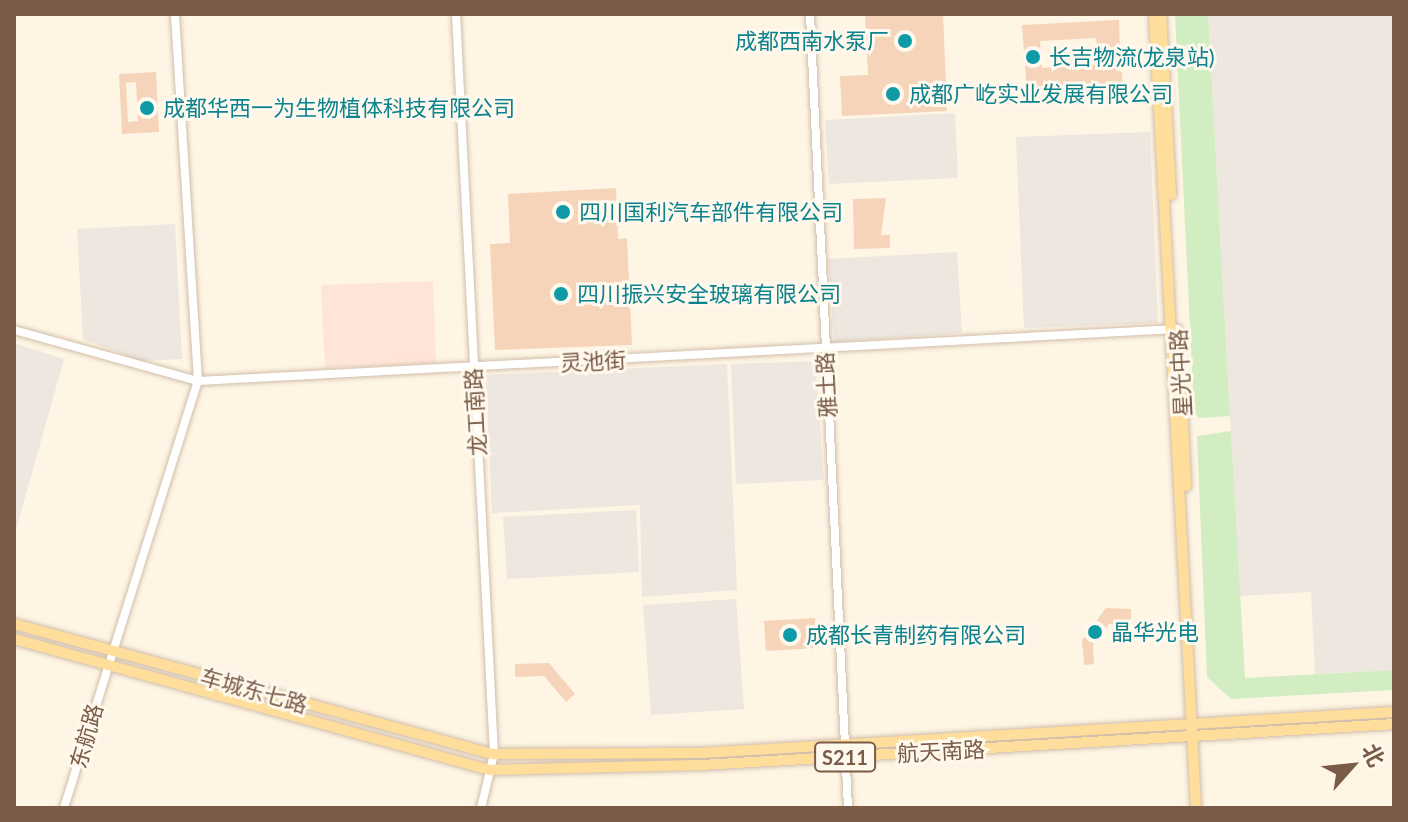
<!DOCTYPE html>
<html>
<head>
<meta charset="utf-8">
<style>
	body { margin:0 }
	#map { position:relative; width:1408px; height:822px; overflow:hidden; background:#fef5e4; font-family:Lato,"Noto Sans SC",sans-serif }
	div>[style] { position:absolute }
	.commercial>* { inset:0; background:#ffe5d8 }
	.industrial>* { inset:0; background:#eee7df }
	.green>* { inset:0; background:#d1edc1 }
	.building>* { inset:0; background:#f6d4b9 }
	.roads { filter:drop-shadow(0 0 2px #d1bda9) drop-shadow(0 0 2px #d1bda9) }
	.minor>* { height:8px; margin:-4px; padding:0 4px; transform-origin:4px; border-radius:4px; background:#fff }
	.major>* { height:10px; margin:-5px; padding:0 5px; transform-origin:5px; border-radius:5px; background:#ffde9b }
	.dots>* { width:22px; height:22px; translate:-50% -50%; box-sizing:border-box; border:4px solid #fff9ed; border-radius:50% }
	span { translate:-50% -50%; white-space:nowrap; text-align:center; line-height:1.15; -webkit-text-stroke:6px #fff9ed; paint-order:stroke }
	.shield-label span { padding:2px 6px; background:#fff9ed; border:2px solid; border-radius:6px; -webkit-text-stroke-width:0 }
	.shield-label { font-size:20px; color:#7a5b47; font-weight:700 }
	.culture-label { font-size:22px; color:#0d838f }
	.right { translate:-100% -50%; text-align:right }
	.left { translate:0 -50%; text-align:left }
	.street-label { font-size:22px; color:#7a5b47 }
	.frame { position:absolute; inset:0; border:16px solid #7a5b47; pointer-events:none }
	.north { position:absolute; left:1312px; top:726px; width:80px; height:80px; -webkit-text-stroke:6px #fff9ed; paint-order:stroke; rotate:63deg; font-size:22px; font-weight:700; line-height:32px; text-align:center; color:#7a5b47 }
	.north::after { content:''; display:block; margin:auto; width:28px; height:36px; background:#7a5b47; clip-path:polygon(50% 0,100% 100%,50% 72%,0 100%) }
</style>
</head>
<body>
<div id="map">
	<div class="commercial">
		<div style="clip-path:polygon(433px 281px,436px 363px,325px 368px,321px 285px)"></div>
	</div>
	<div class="industrial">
		<div style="clip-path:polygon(1208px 14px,1394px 14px,1394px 670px,1315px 674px,1311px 592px,1240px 596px)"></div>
		<div style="clip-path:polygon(955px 113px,958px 178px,829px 184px,825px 120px)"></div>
		<div style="clip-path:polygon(1150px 132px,1158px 323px,1024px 328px,1016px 137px)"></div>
		<div style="clip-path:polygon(175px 224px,182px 359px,141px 361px,83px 339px,77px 229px)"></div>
		<div style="clip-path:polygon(957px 252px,962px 333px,834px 342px,828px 259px)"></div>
		<div style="clip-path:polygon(14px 343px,64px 359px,14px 537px)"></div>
		<div style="clip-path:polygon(815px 361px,824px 480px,736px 484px,731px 364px)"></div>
		<div style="clip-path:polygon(727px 364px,737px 590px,642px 597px,640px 505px,492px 513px,486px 375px)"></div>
		<div style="clip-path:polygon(636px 510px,639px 572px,507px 579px,503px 517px)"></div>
		<div style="clip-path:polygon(736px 599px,744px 709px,651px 715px,643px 605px)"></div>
	</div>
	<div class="green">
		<div style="clip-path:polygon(1175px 14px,1208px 14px,1230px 416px,1199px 418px,1194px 412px)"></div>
		<div style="clip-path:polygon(1231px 431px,1245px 678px,1394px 670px,1394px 690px,1231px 699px,1207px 677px,1197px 436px)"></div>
	</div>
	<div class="building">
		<div style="clip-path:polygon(865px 14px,943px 14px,947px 111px,842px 116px,840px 76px,868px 75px)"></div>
		<div style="clip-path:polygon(1119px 20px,1120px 50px,1097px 51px,1096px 38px,1040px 41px,1042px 68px,1121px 63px,1123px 87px,1027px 93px,1022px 25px)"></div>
		<div style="clip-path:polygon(evenodd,156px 72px,159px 132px,122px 134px,119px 74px,156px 72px,136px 82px,138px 121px,128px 122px,126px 83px,136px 82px)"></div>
		<div style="clip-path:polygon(616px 188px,618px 239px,627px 238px,632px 345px,495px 350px,490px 244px,510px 243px,508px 194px)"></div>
		<div style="clip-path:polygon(886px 198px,881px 235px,890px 235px,890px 248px,854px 249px,853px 199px)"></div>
		<div style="clip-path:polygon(1106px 608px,1131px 609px,1131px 624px,1109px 624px,1093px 645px,1094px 664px,1084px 665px,1082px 640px)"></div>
		<div style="clip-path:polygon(815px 618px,817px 648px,766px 651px,764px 621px)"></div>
		<div style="clip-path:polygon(549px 663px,575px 694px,566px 702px,544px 676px,515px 677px,515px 664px)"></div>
	</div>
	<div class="roads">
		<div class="minor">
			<div style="left:456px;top:14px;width:741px;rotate:87.06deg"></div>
			<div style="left:494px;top:754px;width:56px;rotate:103.5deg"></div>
			<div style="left:810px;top:14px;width:795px;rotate:87.26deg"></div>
			<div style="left:14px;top:330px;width:191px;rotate:15.5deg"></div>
			<div style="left:198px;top:381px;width:981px;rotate:-3.04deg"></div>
			<div style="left:64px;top:808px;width:448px;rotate:-72.6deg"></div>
			<div style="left:198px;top:381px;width:368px;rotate:-93.6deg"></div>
		</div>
		<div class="major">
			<div style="left:1154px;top:14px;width:795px;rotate:86.97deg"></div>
			<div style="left:1161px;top:14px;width:181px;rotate:86.8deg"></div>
			<div style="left:1181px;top:383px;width:103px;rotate:87.2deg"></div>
			<div style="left:14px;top:624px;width:497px;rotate:15.2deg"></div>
			<div style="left:494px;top:754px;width:208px;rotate:-0.3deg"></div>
			<div style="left:702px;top:753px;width:693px;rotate:-3.39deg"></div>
			<div style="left:14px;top:639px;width:495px;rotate:15.4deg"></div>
			<div style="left:491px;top:770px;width:211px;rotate:-1.4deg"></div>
			<div style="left:702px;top:765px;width:693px;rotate:-3.39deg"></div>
		</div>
	</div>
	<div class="dots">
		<div style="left:905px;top:41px;background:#0f9aa8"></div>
		<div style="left:1033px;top:57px;background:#0f9aa8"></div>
		<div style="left:893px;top:94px;background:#0f9aa8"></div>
		<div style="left:147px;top:108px;background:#0f9aa8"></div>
		<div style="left:563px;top:212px;background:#0f9aa8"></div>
		<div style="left:561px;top:294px;background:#0f9aa8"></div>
		<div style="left:1095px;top:632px;background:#0f9aa8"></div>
		<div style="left:790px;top:635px;background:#0f9aa8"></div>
	</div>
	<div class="shield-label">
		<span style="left:845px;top:757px">S211</span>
	</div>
	<div class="culture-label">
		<span class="right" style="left:889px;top:41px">成都西南水泵厂</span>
		<span class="left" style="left:1049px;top:57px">长吉物流(龙泉站)</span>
		<span class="left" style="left:909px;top:94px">成都广屹实业发展有限公司</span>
		<span class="left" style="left:163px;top:108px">成都华西一为生物植体科技有限公司</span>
		<span class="left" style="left:579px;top:212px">四川国利汽车部件有限公司</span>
		<span class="left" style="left:577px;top:294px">四川振兴安全玻璃有限公司</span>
		<span class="left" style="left:1111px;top:632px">晶华光电</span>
		<span class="left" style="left:806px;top:635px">成都长青制药有限公司</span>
	</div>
	<div class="street-label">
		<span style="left:593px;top:361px;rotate:-3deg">灵池街</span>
		<span style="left:1180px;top:373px;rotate:-93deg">星光中路</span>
		<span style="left:826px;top:385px;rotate:-93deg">雅土路</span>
		<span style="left:475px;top:412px;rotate:-93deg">龙工南路</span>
		<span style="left:254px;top:690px;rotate:16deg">车城东七路</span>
		<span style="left:86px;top:736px;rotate:-74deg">东航路</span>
		<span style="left:941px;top:751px;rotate:-3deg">航天南路</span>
	</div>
	<div class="frame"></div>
	<div class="north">北</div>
</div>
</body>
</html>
